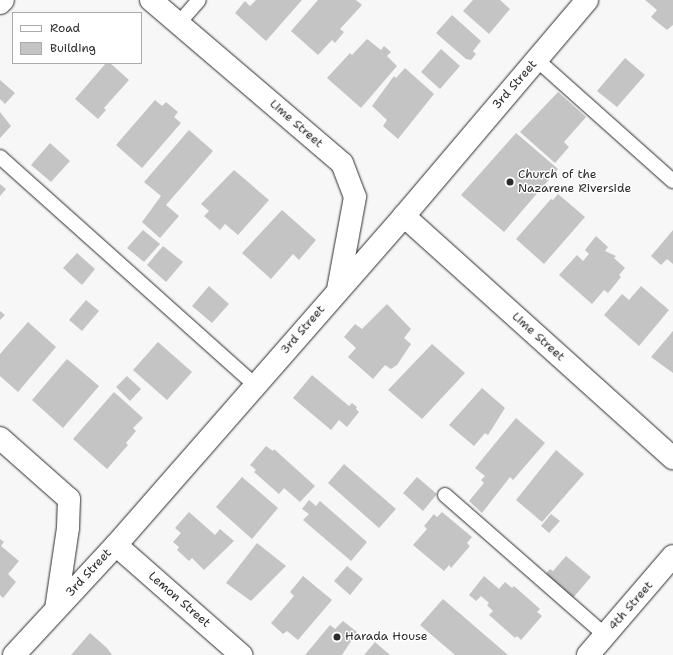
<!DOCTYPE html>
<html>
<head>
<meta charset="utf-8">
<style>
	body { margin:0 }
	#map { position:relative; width:673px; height:655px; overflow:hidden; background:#f7f7f7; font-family:"Shantell Sans",sans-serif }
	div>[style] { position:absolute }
	.building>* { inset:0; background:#c4c4c4 }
	.roads { filter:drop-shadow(0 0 1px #2b2b2b) drop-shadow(0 0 1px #2b2b2b) }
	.service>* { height:14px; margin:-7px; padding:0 7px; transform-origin:7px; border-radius:7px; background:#fff }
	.minor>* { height:22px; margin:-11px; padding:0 11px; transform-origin:11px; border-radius:11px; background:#fff }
	.secondary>* { height:22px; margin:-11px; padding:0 11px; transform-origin:11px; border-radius:11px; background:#fff }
	.dots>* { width:11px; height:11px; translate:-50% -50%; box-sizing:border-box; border:2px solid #fff; border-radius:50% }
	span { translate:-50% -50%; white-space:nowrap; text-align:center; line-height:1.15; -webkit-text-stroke:3px #fff; paint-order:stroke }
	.street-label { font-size:12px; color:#2b2b2b }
	.poi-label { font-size:12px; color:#2b2b2b }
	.left { translate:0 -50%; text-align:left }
	.legend { position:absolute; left:12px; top:12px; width:130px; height:52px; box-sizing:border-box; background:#fff; border:1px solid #aaa; margin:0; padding:5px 7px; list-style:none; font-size:12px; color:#2b2b2b }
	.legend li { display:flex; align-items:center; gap:8px; height:20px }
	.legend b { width:20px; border:1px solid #aaa }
</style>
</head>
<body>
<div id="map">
	<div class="building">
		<div style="clip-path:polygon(256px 0,302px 0,266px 41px,235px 13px,245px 1px,250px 6px)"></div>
		<div style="clip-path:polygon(318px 0,356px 0,362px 5px,340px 29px,344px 32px,335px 43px,332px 40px,318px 55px,291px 31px)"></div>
		<div style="clip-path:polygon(473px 0,500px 0,510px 9px,489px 34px,463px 11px)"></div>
		<div style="clip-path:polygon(645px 0,673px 0,673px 25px,667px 30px,651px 17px,657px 10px)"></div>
		<div style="clip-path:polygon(452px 15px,481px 41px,473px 51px,476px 54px,471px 60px,466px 59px,436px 33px)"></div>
		<div style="clip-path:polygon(367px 39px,381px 50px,384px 46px,391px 52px,387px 56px,397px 66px,361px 108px,327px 78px,350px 53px,352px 55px)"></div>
		<div style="clip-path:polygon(441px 49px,460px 66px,440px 89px,421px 72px)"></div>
		<div style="clip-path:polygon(625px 58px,645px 75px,617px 107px,597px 91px)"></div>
		<div style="clip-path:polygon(106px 63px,110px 63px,129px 80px,104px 108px,106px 110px,98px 119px,75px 99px)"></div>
		<div style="clip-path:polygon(405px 68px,434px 94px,398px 139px,383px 126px,387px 120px,372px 106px,394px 76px,396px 78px)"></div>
		<div style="clip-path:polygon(0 80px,15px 93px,5px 104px,0 99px)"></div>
		<div style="clip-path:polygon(558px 92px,586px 117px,564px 142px,569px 147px,555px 163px,520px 132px)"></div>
		<div style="clip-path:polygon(155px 100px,162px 106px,166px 102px,178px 112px,174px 117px,181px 123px,142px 168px,116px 145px)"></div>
		<div style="clip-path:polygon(0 112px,11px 126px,0 138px)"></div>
		<div style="clip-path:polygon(189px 130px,213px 151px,166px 205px,179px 216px,160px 238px,142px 222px,161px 196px,144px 182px)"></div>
		<div style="clip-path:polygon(516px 133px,558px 169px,504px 232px,461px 195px)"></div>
		<div style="clip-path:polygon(50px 143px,70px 161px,51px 182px,31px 165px)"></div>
		<div style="clip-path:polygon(234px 170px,269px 200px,238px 235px,225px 224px,220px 230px,204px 216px,209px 211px,201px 204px)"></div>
		<div style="clip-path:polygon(0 184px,6px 189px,0 196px)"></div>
		<div style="clip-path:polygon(558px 194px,585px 217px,544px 264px,516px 239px,551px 199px,553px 200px)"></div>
		<div style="clip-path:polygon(282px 210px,316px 240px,299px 260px,293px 254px,271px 279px,242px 253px)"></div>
		<div style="clip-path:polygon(143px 230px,160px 244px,144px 262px,127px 248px)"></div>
		<div style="clip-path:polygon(673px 230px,673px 264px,667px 259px,661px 265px,651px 256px)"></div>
		<div style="clip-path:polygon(596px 236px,608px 247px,605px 251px,616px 256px,614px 258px,625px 268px,619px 275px,621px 277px,608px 293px,604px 290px,592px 304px,559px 275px,577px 255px,583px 261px,589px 254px,585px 250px)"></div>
		<div style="clip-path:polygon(163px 246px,183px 262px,166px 282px,147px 265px)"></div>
		<div style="clip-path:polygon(77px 253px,95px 269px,82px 285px,63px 268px)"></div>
		<div style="clip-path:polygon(209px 286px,229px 304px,212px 323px,192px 306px)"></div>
		<div style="clip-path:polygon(641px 286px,669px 310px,639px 346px,604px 315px,622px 294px,629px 300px)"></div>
		<div style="clip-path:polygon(86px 300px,99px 311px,82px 331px,69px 320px)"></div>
		<div style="clip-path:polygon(387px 304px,411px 329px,404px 338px,411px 344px,397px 365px,391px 369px,385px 365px,373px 379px,348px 357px,356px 348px,344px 337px,355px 324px,362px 329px)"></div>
		<div style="clip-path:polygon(0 311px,5px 315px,0 320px)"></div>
		<div style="clip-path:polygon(28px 322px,56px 347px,18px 392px,0 376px,0 354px)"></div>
		<div style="clip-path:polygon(673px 331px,673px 373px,651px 357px)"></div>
		<div style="clip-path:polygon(158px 342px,192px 372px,167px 400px,133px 370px)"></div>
		<div style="clip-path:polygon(432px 344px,465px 373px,422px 419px,388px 390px)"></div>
		<div style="clip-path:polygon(67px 359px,99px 386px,63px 428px,32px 400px)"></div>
		<div style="clip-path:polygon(312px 375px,349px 406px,352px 403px,357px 407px,356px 409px,359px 412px,347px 427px,339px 420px,331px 430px,293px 398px)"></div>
		<div style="clip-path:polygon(127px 376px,141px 389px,130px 401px,116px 387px)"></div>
		<div style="clip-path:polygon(482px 388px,505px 408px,488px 435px,485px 433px,474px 446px,449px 425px)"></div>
		<div style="clip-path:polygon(114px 392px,143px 418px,133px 428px,136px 431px,126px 443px,128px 445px,107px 469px,73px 439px)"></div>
		<div style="clip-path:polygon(516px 418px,545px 443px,513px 480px,510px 477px,482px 513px,469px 501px,484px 483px,481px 480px,485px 476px,475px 468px)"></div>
		<div style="clip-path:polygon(266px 446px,273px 451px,274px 449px,315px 486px,300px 502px,284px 488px,279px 494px,254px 472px,256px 470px,250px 465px)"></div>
		<div style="clip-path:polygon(556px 450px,584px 474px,542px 522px,516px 500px)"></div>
		<div style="clip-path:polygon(344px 464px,396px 509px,379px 528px,328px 483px)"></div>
		<div style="clip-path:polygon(242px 477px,278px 508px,252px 539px,216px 507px)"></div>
		<div style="clip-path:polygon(417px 477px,437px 494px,423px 511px,403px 493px)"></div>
		<div style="clip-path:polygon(309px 500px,316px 506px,320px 501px,367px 542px,351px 561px,303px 520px,309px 514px,302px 509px)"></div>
		<div style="clip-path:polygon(189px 512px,215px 535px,220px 529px,234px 541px,204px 570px,192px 558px,189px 561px,177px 550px,179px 547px,173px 542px,181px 533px,175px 528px)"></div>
		<div style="clip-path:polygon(442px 512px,472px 537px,467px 543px,470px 546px,451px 568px,449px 565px,444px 571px,413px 545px,427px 529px,424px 526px,434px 514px,437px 517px)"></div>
		<div style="clip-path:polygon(551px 514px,560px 521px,549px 533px,541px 526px)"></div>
		<div style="clip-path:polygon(0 539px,4px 542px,1px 546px,19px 561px,8px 574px,16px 582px,3px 598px,0 595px)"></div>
		<div style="clip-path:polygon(257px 543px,286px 566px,251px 601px,226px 583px)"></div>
		<div style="clip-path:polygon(566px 556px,591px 577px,572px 599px,545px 575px,550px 569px,553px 571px)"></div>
		<div style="clip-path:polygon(347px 566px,363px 579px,350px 595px,334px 581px)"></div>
		<div style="clip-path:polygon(303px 576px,332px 600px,298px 640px,287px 631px,283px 634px,271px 623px,294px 596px,290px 592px)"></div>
		<div style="clip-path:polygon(484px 576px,499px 589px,505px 582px,512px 588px,514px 586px,540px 609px,537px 612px,542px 616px,521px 640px,517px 636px,515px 638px,489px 615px,493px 611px,487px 605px,489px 603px,481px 596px,476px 601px,469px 595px)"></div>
		<div style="clip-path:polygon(443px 599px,508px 655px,455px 655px,420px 625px)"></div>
		<div style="clip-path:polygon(343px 621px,357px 632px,342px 655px,305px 655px,330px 625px,335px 629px)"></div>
		<div style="clip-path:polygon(90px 633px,107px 648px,112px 655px,71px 655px)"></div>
		<div style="clip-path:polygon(375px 642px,390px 655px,364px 655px)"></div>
	</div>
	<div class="roads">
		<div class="service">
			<div style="left:179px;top:23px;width:30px;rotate:-49deg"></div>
			<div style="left:537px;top:60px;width:182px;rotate:41.7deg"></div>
			<div style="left:0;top:157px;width:342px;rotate:41.8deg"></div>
			<div style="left:445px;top:495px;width:213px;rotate:41.2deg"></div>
		</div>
		<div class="minor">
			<div style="left:151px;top:0;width:251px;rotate:40.5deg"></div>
			<div style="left:342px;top:163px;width:36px;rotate:69deg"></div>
			<div style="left:355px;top:197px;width:95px;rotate:100.4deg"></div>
			<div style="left:0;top:3px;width:4px;rotate:-45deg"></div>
			<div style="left:0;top:438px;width:92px;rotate:41.5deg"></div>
			<div style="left:69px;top:499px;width:29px;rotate:92deg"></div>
			<div style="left:68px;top:528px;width:82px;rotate:98.4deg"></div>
			<div style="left:116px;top:545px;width:167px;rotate:41.3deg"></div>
			<div style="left:588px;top:655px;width:130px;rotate:-49.4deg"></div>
		</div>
		<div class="secondary">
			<div style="left:404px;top:216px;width:362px;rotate:42deg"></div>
			<div style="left:14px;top:655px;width:150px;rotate:-47.2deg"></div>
			<div style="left:116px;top:545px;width:437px;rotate:-48.8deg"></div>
			<div style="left:404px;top:216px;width:283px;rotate:-49.7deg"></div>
		</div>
	</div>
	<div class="dots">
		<div style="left:510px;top:182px;background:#2b2b2b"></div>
		<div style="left:337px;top:637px;background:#2b2b2b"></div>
	</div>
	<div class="street-label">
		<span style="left:515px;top:85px;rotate:-49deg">3rd Street</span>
		<span style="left:296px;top:124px;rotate:41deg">Lime Street</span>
		<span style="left:303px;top:330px;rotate:-49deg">3rd Street</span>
		<span style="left:538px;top:337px;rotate:42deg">Lime Street</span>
		<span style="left:89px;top:573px;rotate:-47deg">3rd Street</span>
		<span style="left:179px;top:600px;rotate:41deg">Lemon Street</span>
		<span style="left:631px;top:606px;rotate:-49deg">4th Street</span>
	</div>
	<div class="poi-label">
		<span class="left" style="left:518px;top:182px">Church of the<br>Nazarene Riverside</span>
		<span class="left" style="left:345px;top:637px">Harada House</span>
	</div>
	<ul class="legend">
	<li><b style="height:5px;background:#fff"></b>Road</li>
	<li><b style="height:11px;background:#c4c4c4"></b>Building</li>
	</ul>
</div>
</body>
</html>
